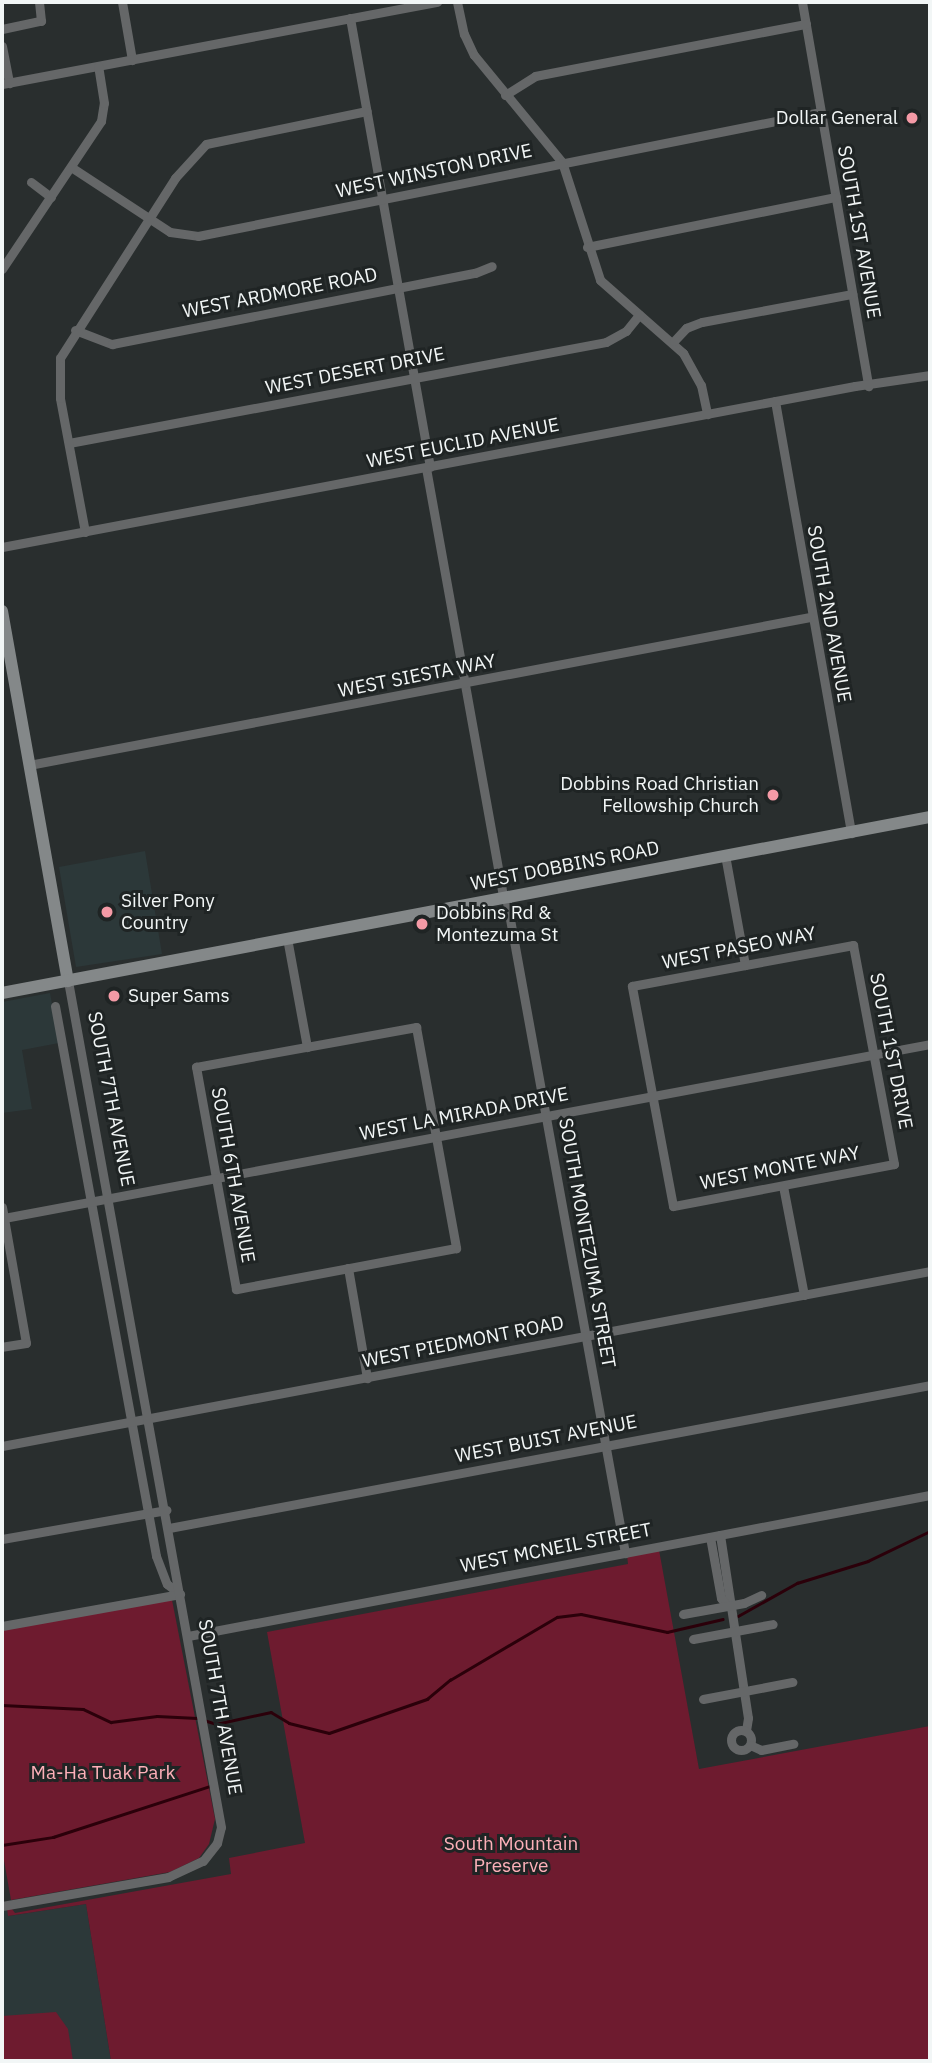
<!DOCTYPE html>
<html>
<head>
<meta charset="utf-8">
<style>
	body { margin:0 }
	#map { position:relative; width:932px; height:2063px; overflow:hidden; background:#292e2e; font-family:"IBM Plex Sans",sans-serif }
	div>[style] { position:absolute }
	.built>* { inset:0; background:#2c3839 }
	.green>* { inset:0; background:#6e1b2f }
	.stream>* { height:2.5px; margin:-1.25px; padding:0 1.25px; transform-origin:1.25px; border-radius:1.25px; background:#2b000a }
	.street>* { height:9px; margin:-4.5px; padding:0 4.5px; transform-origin:4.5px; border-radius:4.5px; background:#656768 }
	.street>.ring { margin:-4.5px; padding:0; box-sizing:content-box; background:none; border:9px solid #656768; border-radius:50% }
	.secondary>* { height:12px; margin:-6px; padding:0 6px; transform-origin:6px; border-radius:6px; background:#848889 }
	.dots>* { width:19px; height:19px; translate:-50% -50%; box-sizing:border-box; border:4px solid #1f2424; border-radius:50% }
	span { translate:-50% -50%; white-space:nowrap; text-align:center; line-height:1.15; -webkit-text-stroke:6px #1f2424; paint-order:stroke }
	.poi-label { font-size:19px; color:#f2f6f6 }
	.right { translate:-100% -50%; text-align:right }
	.left { translate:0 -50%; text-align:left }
	.street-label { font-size:19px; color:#f2f6f6 }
	.park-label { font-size:19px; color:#fdb0b9 }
	.frame { position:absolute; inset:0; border:4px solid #f2f6f6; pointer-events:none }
</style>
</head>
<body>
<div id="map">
	<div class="built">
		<div style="clip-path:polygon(145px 851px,162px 954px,76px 967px,59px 867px)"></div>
		<div style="clip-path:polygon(50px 993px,59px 1043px,22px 1050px,32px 1109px,2px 1113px,2px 1002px)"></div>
		<div style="clip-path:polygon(86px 1904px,111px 2061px,2px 2061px,2px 1908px,7px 1908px,9px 1916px)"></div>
	</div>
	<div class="green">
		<div style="clip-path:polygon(659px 1550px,699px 1769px,930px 1726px,930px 2061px,111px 2061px,86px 1904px,8px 1916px,7px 1908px,9px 1905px,15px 1913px,231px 1874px,229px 1858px,305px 1843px,267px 1632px,628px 1564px,627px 1555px)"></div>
		<div style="clip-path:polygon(172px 1600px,215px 1819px,209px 1844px,199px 1858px,170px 1872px,11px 1900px,2px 1849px,2px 1628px)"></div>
		<div style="clip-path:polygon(56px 2012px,68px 2029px,73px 2061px,2px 2061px,2px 2016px)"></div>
	</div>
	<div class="stream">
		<div style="left:738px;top:1616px;width:68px;rotate:-29.2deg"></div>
		<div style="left:797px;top:1583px;width:74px;rotate:-17.2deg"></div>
		<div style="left:868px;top:1561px;width:69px;rotate:-25.8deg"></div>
		<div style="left:2px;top:1705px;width:81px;rotate:2.8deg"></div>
		<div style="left:83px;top:1709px;width:31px;rotate:25deg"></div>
		<div style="left:111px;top:1722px;width:46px;rotate:-7.4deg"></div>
		<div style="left:157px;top:1716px;width:40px;rotate:2.9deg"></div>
		<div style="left:204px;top:1720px;width:13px;rotate:18deg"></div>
		<div style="left:216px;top:1724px;width:56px;rotate:-12.3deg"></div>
		<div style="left:271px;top:1712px;width:21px;rotate:31deg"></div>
		<div style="left:289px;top:1723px;width:41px;rotate:14deg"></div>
		<div style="left:329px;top:1733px;width:104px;rotate:-19.1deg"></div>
		<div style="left:427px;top:1699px;width:30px;rotate:-40deg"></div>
		<div style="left:450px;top:1680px;width:124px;rotate:-30.5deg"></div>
		<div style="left:557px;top:1617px;width:24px;rotate:-7deg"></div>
		<div style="left:581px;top:1614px;width:88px;rotate:11.8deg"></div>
		<div style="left:667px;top:1632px;width:57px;rotate:-13.1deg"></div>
		<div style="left:2px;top:1845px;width:52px;rotate:-8.9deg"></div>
		<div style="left:53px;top:1837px;width:165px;rotate:-18deg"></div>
	</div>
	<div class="street">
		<div style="left:122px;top:2px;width:59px;rotate:80.2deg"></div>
		<div style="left:457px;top:2px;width:33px;rotate:78deg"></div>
		<div style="left:464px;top:34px;width:23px;rotate:65deg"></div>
		<div style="left:474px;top:55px;width:139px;rotate:50.6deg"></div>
		<div style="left:562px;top:162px;width:124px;rotate:72.1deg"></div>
		<div style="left:600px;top:280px;width:111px;rotate:41.3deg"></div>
		<div style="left:683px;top:353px;width:37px;rotate:61deg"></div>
		<div style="left:701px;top:385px;width:30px;rotate:78deg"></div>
		<div style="left:802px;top:2px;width:390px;rotate:80.2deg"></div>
		<div style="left:350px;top:18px;width:456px;rotate:79.9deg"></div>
		<div style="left:2px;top:29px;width:40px;rotate:-12deg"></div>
		<div style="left:41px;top:21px;width:19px;rotate:-96deg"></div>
		<div style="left:2px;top:46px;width:38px;rotate:79deg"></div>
		<div style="left:2px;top:84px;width:443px;rotate:-10.7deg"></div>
		<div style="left:505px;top:95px;width:36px;rotate:-32deg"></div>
		<div style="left:535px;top:76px;width:276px;rotate:-10.9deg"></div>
		<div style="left:71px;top:167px;width:118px;rotate:33.3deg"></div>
		<div style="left:170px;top:232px;width:28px;rotate:8deg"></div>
		<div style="left:198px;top:236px;width:635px;rotate:-11.26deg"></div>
		<div style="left:31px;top:182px;width:25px;rotate:37deg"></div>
		<div style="left:587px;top:247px;width:254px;rotate:-11.4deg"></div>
		<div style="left:2px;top:269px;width:178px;rotate:-56.2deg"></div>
		<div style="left:101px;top:121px;width:18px;rotate:-81deg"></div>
		<div style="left:104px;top:103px;width:37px;rotate:-99deg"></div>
		<div style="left:75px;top:330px;width:40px;rotate:21deg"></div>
		<div style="left:112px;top:344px;width:370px;rotate:-11.1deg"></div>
		<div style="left:475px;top:273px;width:18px;rotate:-22deg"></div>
		<div style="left:674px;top:341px;width:18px;rotate:-47deg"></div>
		<div style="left:686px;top:328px;width:17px;rotate:-21deg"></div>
		<div style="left:702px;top:322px;width:153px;rotate:-10.6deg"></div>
		<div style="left:775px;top:401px;width:439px;rotate:80deg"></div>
		<div style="left:69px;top:443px;width:546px;rotate:-10.65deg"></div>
		<div style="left:606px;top:342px;width:23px;rotate:-29deg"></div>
		<div style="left:626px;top:331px;width:21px;rotate:-51deg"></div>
		<div style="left:426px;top:468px;width:437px;rotate:79.8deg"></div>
		<div style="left:85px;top:532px;width:136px;rotate:-100.6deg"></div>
		<div style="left:60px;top:398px;width:40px;rotate:-90deg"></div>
		<div style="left:60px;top:358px;width:214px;rotate:-57.4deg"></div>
		<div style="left:175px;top:178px;width:46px;rotate:-47.6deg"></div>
		<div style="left:206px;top:144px;width:164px;rotate:-11.6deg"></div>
		<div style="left:2px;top:547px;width:868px;rotate:-10.69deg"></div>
		<div style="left:855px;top:386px;width:76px;rotate:-8.3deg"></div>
		<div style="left:29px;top:765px;width:795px;rotate:-10.73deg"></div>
		<div style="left:725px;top:855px;width:112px;rotate:79.7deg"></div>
		<div style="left:506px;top:897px;width:667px;rotate:79.72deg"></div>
		<div style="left:287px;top:938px;width:111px;rotate:79.6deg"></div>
		<div style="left:853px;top:945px;width:223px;rotate:79.4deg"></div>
		<div style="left:894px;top:1164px;width:225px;rotate:169.2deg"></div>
		<div style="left:673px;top:1206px;width:224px;rotate:-100.6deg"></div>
		<div style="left:632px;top:986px;width:225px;rotate:-10.5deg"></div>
		<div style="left:55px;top:1006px;width:559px;rotate:79.59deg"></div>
		<div style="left:156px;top:1556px;width:30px;rotate:69deg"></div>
		<div style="left:167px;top:1584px;width:16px;rotate:38deg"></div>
		<div style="left:416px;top:1027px;width:225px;rotate:79.7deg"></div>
		<div style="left:456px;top:1248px;width:224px;rotate:169.4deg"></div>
		<div style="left:236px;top:1289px;width:226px;rotate:-100.2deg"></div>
		<div style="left:196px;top:1067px;width:224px;rotate:-10.3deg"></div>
		<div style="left:783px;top:1186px;width:111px;rotate:79.1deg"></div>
		<div style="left:2px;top:1207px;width:138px;rotate:80deg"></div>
		<div style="left:26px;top:1343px;width:24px;rotate:171deg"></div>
		<div style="left:4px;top:1218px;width:942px;rotate:-10.64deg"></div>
		<div style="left:348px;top:1268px;width:112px;rotate:80.2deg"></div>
		<div style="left:2px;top:1446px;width:944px;rotate:-10.68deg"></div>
		<div style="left:169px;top:1528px;width:774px;rotate:-10.64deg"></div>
		<div style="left:720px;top:1535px;width:185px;rotate:81.3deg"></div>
		<div style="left:748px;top:1718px;width:13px;rotate:99deg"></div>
		<div style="left:710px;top:1537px;width:62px;rotate:79.8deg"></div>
		<div style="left:721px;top:1598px;width:10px;rotate:53deg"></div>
		<div style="left:2px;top:1539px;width:167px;rotate:-10deg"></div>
		<div style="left:683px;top:1614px;width:62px;rotate:-10.2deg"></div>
		<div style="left:744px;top:1603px;width:19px;rotate:-25deg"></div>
		<div style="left:2px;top:1626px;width:181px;rotate:-10.2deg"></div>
		<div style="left:188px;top:1636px;width:755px;rotate:-10.76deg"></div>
		<div style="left:693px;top:1639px;width:81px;rotate:-10.6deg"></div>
		<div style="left:703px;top:1699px;width:91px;rotate:-10.8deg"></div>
		<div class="ring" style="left:731px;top:1730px;width:11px;height:11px"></div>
		<div style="left:750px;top:1745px;width:12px;rotate:24deg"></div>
		<div style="left:761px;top:1750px;width:33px;rotate:-11deg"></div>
		<div style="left:2px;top:1906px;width:169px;rotate:-9.9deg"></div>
		<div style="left:168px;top:1877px;width:38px;rotate:-25deg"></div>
		<div style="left:203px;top:1861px;width:23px;rotate:-52deg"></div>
		<div style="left:217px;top:1843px;width:16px;rotate:-76deg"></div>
		<div style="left:221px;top:1827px;width:860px;rotate:-100.25deg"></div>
	</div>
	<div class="secondary">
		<div style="left:2px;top:611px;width:376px;rotate:79.9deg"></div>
		<div style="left:2px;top:993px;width:945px;rotate:-10.74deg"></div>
	</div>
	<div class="dots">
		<div style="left:912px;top:118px;background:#f49aa6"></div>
		<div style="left:773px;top:795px;background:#f49aa6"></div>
		<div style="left:107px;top:912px;background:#f49aa6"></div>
		<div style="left:422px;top:924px;background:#f49aa6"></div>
		<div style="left:114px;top:996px;background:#f49aa6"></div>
	</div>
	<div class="poi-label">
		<span class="right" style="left:898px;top:118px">Dollar General</span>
		<span class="right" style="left:759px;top:795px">Dobbins Road Christian<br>Fellowship Church</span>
		<span class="left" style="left:121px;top:912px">Silver Pony<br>Country</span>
		<span class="left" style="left:436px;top:924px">Dobbins Rd &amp;<br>Montezuma St</span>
		<span class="left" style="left:128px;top:996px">Super Sams</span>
	</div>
	<div class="street-label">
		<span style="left:434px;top:171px;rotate:-12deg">WEST WINSTON DRIVE</span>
		<span style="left:859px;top:232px;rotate:80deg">SOUTH 1ST AVENUE</span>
		<span style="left:280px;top:293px;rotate:-11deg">WEST ARDMORE ROAD</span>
		<span style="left:355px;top:371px;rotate:-11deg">WEST DESERT DRIVE</span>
		<span style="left:463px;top:443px;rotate:-11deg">WEST EUCLID AVENUE</span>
		<span style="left:829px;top:614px;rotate:80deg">SOUTH 2ND AVENUE</span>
		<span style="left:417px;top:676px;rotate:-11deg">WEST SIESTA WAY</span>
		<span style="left:565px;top:866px;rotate:-11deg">WEST DOBBINS ROAD</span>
		<span style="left:739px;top:948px;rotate:-11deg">WEST PASEO WAY</span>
		<span style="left:891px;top:1051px;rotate:79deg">SOUTH 1ST DRIVE</span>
		<span style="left:111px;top:1099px;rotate:79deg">SOUTH 7TH AVENUE</span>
		<span style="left:464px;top:1114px;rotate:-11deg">WEST LA MIRADA DRIVE</span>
		<span style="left:780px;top:1168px;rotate:-11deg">WEST MONTE WAY</span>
		<span style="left:233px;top:1175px;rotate:80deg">SOUTH 6TH AVENUE</span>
		<span style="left:587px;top:1243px;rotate:80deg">SOUTH MONTEZUMA STREET</span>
		<span style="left:463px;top:1342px;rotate:-11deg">WEST PIEDMONT ROAD</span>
		<span style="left:546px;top:1439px;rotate:-11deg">WEST BUIST AVENUE</span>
		<span style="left:556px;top:1548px;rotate:-11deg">WEST MCNEIL STREET</span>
		<span style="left:220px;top:1707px;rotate:80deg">SOUTH 7TH AVENUE</span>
	</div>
	<div class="park-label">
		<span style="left:103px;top:1773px">Ma-Ha Tuak Park</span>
		<span style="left:511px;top:1855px">South Mountain<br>Preserve</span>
	</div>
	<div class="frame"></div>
</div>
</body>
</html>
